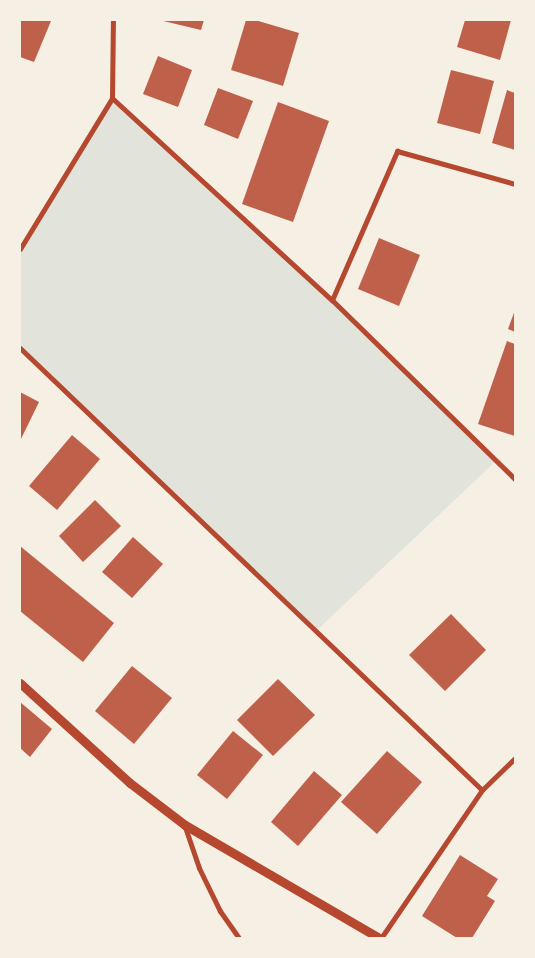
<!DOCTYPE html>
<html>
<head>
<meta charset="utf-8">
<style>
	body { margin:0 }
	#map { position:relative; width:535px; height:958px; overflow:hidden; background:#f6efe4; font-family:"Noto Serif",serif }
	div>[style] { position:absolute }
	.green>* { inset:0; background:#e2e4dc }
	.building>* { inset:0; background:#bf614a }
	.minor>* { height:5px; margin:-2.5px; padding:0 2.5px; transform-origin:2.5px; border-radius:2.5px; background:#b5482f }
	.tertiary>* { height:9px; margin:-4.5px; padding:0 4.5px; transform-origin:4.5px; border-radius:4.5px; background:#b5482f }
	span { translate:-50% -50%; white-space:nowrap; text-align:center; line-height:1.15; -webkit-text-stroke:4px #f6efe4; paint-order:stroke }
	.frame { position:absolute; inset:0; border:21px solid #f6efe4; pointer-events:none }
</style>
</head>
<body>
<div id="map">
	<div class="green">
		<div style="clip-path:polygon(112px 98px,332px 300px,496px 461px,316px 631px,20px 348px,20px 249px)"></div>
	</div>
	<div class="building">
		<div style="clip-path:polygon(20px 20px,51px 21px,34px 62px,20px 57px)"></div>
		<div style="clip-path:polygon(159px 20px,204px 20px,201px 30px)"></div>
		<div style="clip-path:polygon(246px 20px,255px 20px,299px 33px,283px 86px,231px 70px)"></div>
		<div style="clip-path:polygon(465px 20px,511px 20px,500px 60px,457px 47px)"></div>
		<div style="clip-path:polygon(158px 56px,192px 70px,178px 107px,143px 94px)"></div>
		<div style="clip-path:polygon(451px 70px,494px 81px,480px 134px,437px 123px)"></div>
		<div style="clip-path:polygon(218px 88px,253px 101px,238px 139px,204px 125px)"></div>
		<div style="clip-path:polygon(507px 90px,515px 93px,515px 150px,492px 143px)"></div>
		<div style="clip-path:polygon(278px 102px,329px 121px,293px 222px,242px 204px)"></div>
		<div style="clip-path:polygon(379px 238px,420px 255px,399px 306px,358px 289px)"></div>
		<div style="clip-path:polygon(515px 310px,515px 332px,508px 329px)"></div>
		<div style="clip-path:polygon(507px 341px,515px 344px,515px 436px,478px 424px)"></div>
		<div style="clip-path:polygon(20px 392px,39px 402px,20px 441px)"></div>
		<div style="clip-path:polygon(72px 435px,100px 459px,57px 510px,29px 486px)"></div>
		<div style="clip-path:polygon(95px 500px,121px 526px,83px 562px,59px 536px)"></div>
		<div style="clip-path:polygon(133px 537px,163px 564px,132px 598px,102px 572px)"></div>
		<div style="clip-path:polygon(20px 546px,114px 623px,83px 662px,20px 611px)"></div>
		<div style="clip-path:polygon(451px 614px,486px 650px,445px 691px,409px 655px)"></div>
		<div style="clip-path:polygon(132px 666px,172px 698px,134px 744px,95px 711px)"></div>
		<div style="clip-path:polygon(278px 679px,315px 715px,273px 756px,237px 720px)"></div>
		<div style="clip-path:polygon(20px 702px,52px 729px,30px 757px,20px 748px)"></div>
		<div style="clip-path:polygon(233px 731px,263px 755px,227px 799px,197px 775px)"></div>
		<div style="clip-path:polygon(387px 751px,422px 782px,377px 834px,341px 802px)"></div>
		<div style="clip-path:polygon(314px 771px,342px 795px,298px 846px,271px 822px)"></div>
		<div style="clip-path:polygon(460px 855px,498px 879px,487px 896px,495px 901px,472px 938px,457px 938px,422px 916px)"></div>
	</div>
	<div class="minor">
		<div style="left:112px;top:98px;width:299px;rotate:42.6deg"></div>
		<div style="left:332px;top:300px;width:256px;rotate:44.4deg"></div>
		<div style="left:20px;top:249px;width:177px;rotate:-58.6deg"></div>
		<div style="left:112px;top:98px;width:78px;rotate:-89.3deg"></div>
		<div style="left:332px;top:300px;width:163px;rotate:-66.4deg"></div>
		<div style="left:397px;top:151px;width:123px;rotate:15.6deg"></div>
		<div style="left:20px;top:348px;width:639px;rotate:43.73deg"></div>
		<div style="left:185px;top:827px;width:43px;rotate:71.1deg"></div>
		<div style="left:199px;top:868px;width:48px;rotate:64deg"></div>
		<div style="left:220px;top:911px;width:33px;rotate:55deg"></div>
		<div style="left:381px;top:938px;width:179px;rotate:-55.7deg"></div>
		<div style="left:482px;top:790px;width:46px;rotate:-44.1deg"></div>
	</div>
	<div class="tertiary">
		<div style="left:20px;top:683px;width:149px;rotate:42.3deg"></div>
		<div style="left:130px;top:783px;width:69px;rotate:37.4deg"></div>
		<div style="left:185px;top:825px;width:225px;rotate:30.2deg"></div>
	</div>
	<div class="frame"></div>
</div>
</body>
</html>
